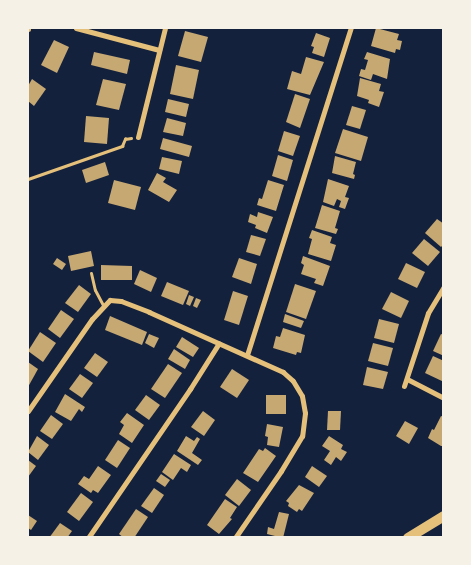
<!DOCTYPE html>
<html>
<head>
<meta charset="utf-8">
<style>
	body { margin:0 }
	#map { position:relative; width:471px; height:565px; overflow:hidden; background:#14213d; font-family:"Noto Sans",sans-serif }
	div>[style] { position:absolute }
	.building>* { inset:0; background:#c6a872 }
	.path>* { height:2.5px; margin:-1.25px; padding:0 1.25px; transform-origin:1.25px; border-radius:1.25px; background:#e5c07b }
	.service>* { height:3px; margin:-1.5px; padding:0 1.5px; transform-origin:1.5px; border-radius:1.5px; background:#e5c07b }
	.minor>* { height:5px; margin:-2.5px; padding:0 2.5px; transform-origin:2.5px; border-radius:2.5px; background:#e5c07b }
	.trunk>* { height:10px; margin:-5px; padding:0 5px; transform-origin:5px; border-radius:5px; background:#e5c07b }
	span { translate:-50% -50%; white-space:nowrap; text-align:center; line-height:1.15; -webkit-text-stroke:5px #f6f1e7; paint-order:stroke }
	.frame { position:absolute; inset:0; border:29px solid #f6f1e7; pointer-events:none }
</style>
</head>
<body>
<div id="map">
	<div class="building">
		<div style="clip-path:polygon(376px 28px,399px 34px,397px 40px,402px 41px,400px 50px,396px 49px,395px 53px,371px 46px)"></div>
		<div style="clip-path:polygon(185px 31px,208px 37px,201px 62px,178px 56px)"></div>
		<div style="clip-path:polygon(316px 33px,330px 38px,324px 57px,312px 53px,314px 47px,311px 46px)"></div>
		<div style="clip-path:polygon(54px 40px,69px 47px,57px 73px,41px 65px)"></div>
		<div style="clip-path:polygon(94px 52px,130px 60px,127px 74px,91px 65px)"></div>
		<div style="clip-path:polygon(367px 52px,390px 59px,387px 79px,373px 74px,371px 80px,359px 76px,361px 69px,365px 70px,368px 60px,364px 59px)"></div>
		<div style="clip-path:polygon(306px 57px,324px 62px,310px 95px,287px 89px,292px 71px,301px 74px)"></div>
		<div style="clip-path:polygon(176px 65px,199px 70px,193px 99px,170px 94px)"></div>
		<div style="clip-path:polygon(360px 78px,381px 84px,379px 91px,384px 92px,379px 107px,368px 103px,369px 100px,357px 96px)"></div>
		<div style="clip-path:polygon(32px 79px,46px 89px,34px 106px,28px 101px,28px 86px)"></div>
		<div style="clip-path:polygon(103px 79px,126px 84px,119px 110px,96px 105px)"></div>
		<div style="clip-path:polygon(295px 94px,310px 99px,300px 128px,286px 122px)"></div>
		<div style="clip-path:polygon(168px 99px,189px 104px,186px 117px,165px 112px)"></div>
		<div style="clip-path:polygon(352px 106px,366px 110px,360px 129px,346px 125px)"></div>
		<div style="clip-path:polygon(86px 116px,109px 118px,107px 144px,84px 142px)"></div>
		<div style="clip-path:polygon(167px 118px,186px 123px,183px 136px,163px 132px)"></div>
		<div style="clip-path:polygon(343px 129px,368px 137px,361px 161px,335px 153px)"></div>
		<div style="clip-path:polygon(284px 131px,300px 136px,293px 156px,278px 151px)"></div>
		<div style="clip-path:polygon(163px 138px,192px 146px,189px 157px,160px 149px)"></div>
		<div style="clip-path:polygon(278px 155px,293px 160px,287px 181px,272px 176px)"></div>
		<div style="clip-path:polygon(335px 156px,356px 162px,353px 174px,355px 175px,354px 179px,332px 173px)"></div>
		<div style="clip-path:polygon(162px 157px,182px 161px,179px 174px,159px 169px)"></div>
		<div style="clip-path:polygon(105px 162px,109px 175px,86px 183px,82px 170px)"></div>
		<div style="clip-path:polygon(157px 173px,166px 178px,163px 182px,177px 190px,169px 202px,148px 190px)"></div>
		<div style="clip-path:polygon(328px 179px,349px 186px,345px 197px,349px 198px,345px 209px,339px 207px,341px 201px,337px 199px,334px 206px,323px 202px)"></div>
		<div style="clip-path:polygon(114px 180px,141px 187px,135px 210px,108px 203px)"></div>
		<div style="clip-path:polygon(268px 180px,284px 185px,276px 211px,257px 205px,259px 198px,262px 199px)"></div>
		<div style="clip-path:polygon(322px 205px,340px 211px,335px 228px,338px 229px,336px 234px,315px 228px)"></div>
		<div style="clip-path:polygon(258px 212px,273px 217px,267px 233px,255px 228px,256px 225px,248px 222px,250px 214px,257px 217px)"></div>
		<div style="clip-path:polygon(437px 219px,444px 224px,444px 244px,441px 247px,425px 233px)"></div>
		<div style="clip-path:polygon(312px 230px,332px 237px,330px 243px,336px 245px,331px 261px,308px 254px,312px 239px,309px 238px)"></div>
		<div style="clip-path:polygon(251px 235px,266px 239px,260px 256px,246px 252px)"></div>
		<div style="clip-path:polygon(424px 239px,440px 252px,428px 266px,412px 253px)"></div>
		<div style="clip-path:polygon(91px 251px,94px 266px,71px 271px,68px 256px)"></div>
		<div style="clip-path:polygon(303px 256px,330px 266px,323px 286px,314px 283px,316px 279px,301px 274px,304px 265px,301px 263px)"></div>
		<div style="clip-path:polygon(57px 258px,66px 264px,62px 270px,53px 264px)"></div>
		<div style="clip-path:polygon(239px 258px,257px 264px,251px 284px,232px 277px)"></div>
		<div style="clip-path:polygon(406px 263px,425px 272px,417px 288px,398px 279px)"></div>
		<div style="clip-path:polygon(101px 265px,132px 266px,132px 280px,101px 280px)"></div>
		<div style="clip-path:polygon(140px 270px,157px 278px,151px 292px,134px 284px)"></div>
		<div style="clip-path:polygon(167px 282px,189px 291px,183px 305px,161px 296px)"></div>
		<div style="clip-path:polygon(295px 284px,316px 291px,306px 319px,286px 312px)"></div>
		<div style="clip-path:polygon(79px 285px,91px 294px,78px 312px,65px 303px)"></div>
		<div style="clip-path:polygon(233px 291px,248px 296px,239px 325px,224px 320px)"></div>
		<div style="clip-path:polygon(391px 292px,409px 301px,401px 318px,382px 309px)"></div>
		<div style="clip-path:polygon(189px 295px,194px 297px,190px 306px,186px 304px)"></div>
		<div style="clip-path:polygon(196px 298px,201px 300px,197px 308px,193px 306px)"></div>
		<div style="clip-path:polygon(61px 310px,74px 319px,60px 338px,48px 329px)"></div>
		<div style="clip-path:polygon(285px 314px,304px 321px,301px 328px,283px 322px)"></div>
		<div style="clip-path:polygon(110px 316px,147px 332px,142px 345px,105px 330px)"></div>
		<div style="clip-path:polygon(379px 319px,399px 324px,394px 343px,374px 338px)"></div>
		<div style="clip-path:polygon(283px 328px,305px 335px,301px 353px,297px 352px,296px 355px,273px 348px,276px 336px,280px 337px)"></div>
		<div style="clip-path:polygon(40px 332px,56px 343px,43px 362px,28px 351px)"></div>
		<div style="clip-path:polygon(149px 334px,159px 338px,154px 348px,145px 343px)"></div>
		<div style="clip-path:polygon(441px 334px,444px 335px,444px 356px,433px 351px)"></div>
		<div style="clip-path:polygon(182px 337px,199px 348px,193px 357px,176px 347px)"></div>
		<div style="clip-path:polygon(373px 343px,393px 348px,388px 366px,368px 361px)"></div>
		<div style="clip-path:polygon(174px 349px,190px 360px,185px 369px,168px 359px)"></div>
		<div style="clip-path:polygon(95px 353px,108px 362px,97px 377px,84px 368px)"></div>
		<div style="clip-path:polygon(433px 356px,444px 361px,444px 382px,425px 373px)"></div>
		<div style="clip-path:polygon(28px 362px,38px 369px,28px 387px)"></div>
		<div style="clip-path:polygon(168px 364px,182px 373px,165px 398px,151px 389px)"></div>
		<div style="clip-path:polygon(367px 367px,388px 372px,383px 389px,363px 385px)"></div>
		<div style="clip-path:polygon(232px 369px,249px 380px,237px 398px,220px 387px)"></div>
		<div style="clip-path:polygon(80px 374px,93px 383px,82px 398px,69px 389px)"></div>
		<div style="clip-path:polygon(65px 394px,85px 407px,82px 412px,79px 409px,71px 421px,55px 412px)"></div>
		<div style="clip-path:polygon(146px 395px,160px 405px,149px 420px,135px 410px)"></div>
		<div style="clip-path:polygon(266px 395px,286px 395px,286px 414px,266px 414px)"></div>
		<div style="clip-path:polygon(203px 411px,215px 420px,204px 436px,191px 427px)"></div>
		<div style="clip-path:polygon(328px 411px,341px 411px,340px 430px,327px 430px)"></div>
		<div style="clip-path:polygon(127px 413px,144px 425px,132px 443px,119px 434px,124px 425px,120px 422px)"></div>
		<div style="clip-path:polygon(51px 415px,63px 424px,52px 439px,40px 431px)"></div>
		<div style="clip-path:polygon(441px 416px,444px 417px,444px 446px,441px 446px,428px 438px,432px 429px,434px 430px)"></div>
		<div style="clip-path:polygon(405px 421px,418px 428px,409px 444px,396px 436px)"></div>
		<div style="clip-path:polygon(267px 424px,283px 427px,279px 447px,267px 445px,268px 437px,265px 436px)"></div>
		<div style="clip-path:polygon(37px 436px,49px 445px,38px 460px,28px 452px)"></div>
		<div style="clip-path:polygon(186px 436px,194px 441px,197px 437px,200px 439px,192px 453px,202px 460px,198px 465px,177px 451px)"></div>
		<div style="clip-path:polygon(329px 436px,343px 445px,341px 449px,347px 452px,341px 461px,336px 457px,331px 465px,324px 460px,330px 451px,322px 446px)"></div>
		<div style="clip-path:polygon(118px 440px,130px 448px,117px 468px,105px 460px)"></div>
		<div style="clip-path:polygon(265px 448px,276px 456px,258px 482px,243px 473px,259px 449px,263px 451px)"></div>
		<div style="clip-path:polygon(174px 454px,191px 465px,187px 472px,181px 468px,173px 480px,162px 472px)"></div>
		<div style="clip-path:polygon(28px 460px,36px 466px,28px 477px)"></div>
		<div style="clip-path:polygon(98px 466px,111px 475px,98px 493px,93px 490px,91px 493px,78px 484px,84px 476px,89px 479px)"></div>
		<div style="clip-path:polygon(312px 466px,327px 476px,319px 487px,305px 477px)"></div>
		<div style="clip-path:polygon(161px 474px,170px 480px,165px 487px,156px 481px)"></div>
		<div style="clip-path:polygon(237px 479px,251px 490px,239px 506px,225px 495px)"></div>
		<div style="clip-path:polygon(299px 485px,314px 493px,302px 511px,299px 509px,297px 512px,288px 506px,289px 503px,286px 501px)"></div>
		<div style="clip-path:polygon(154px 488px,164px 495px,152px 513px,141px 506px)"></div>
		<div style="clip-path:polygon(81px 493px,93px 502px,79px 521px,67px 512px)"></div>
		<div style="clip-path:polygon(225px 499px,237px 507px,230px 518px,232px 519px,219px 534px,207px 525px)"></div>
		<div style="clip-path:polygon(136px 509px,148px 517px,134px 538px,124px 538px,119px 534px)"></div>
		<div style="clip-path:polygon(279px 512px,289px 514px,283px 538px,267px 534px,268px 527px,274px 529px)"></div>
		<div style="clip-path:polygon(28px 515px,37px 521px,31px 530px,28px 528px)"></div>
		<div style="clip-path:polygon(60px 523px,72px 531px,67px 538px,49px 538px)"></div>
	</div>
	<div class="path">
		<div style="left:28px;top:179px;width:100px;rotate:-19.3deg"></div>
		<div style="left:122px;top:146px;width:8px;rotate:-67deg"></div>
		<div style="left:125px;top:139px;width:6px;rotate:-9deg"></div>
	</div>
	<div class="service">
		<div style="left:91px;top:273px;width:17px;rotate:77deg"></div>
		<div style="left:95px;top:290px;width:17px;rotate:62deg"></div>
	</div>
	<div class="minor">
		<div style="left:76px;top:28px;width:86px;rotate:14.8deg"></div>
		<div style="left:28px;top:29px;width:1px;rotate:-90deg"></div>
		<div style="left:138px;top:137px;width:112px;rotate:-76.1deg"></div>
		<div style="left:247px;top:355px;width:343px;rotate:-72.4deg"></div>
		<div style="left:407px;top:379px;width:42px;rotate:27.2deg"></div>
		<div style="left:404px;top:386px;width:77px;rotate:-71.8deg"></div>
		<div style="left:428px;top:313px;width:31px;rotate:-59deg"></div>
		<div style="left:28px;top:411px;width:112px;rotate:-55.2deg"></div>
		<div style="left:92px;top:319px;width:26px;rotate:-47deg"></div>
		<div style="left:110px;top:300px;width:11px;rotate:5deg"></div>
		<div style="left:121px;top:301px;width:30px;rotate:21deg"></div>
		<div style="left:149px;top:312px;width:147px;rotate:24.1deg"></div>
		<div style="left:283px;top:372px;width:13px;rotate:42deg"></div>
		<div style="left:293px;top:381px;width:17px;rotate:59deg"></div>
		<div style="left:302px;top:396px;width:17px;rotate:80deg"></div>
		<div style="left:305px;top:413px;width:23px;rotate:97deg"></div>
		<div style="left:302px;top:436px;width:41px;rotate:121deg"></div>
		<div style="left:281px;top:471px;width:81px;rotate:124.5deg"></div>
		<div style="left:88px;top:538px;width:181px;rotate:-55.6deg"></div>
		<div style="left:190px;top:389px;width:54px;rotate:-57.8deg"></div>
	</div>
	<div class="trunk">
		<div style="left:408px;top:538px;width:42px;rotate:-31.4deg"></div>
	</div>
	<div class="frame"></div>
</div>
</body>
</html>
